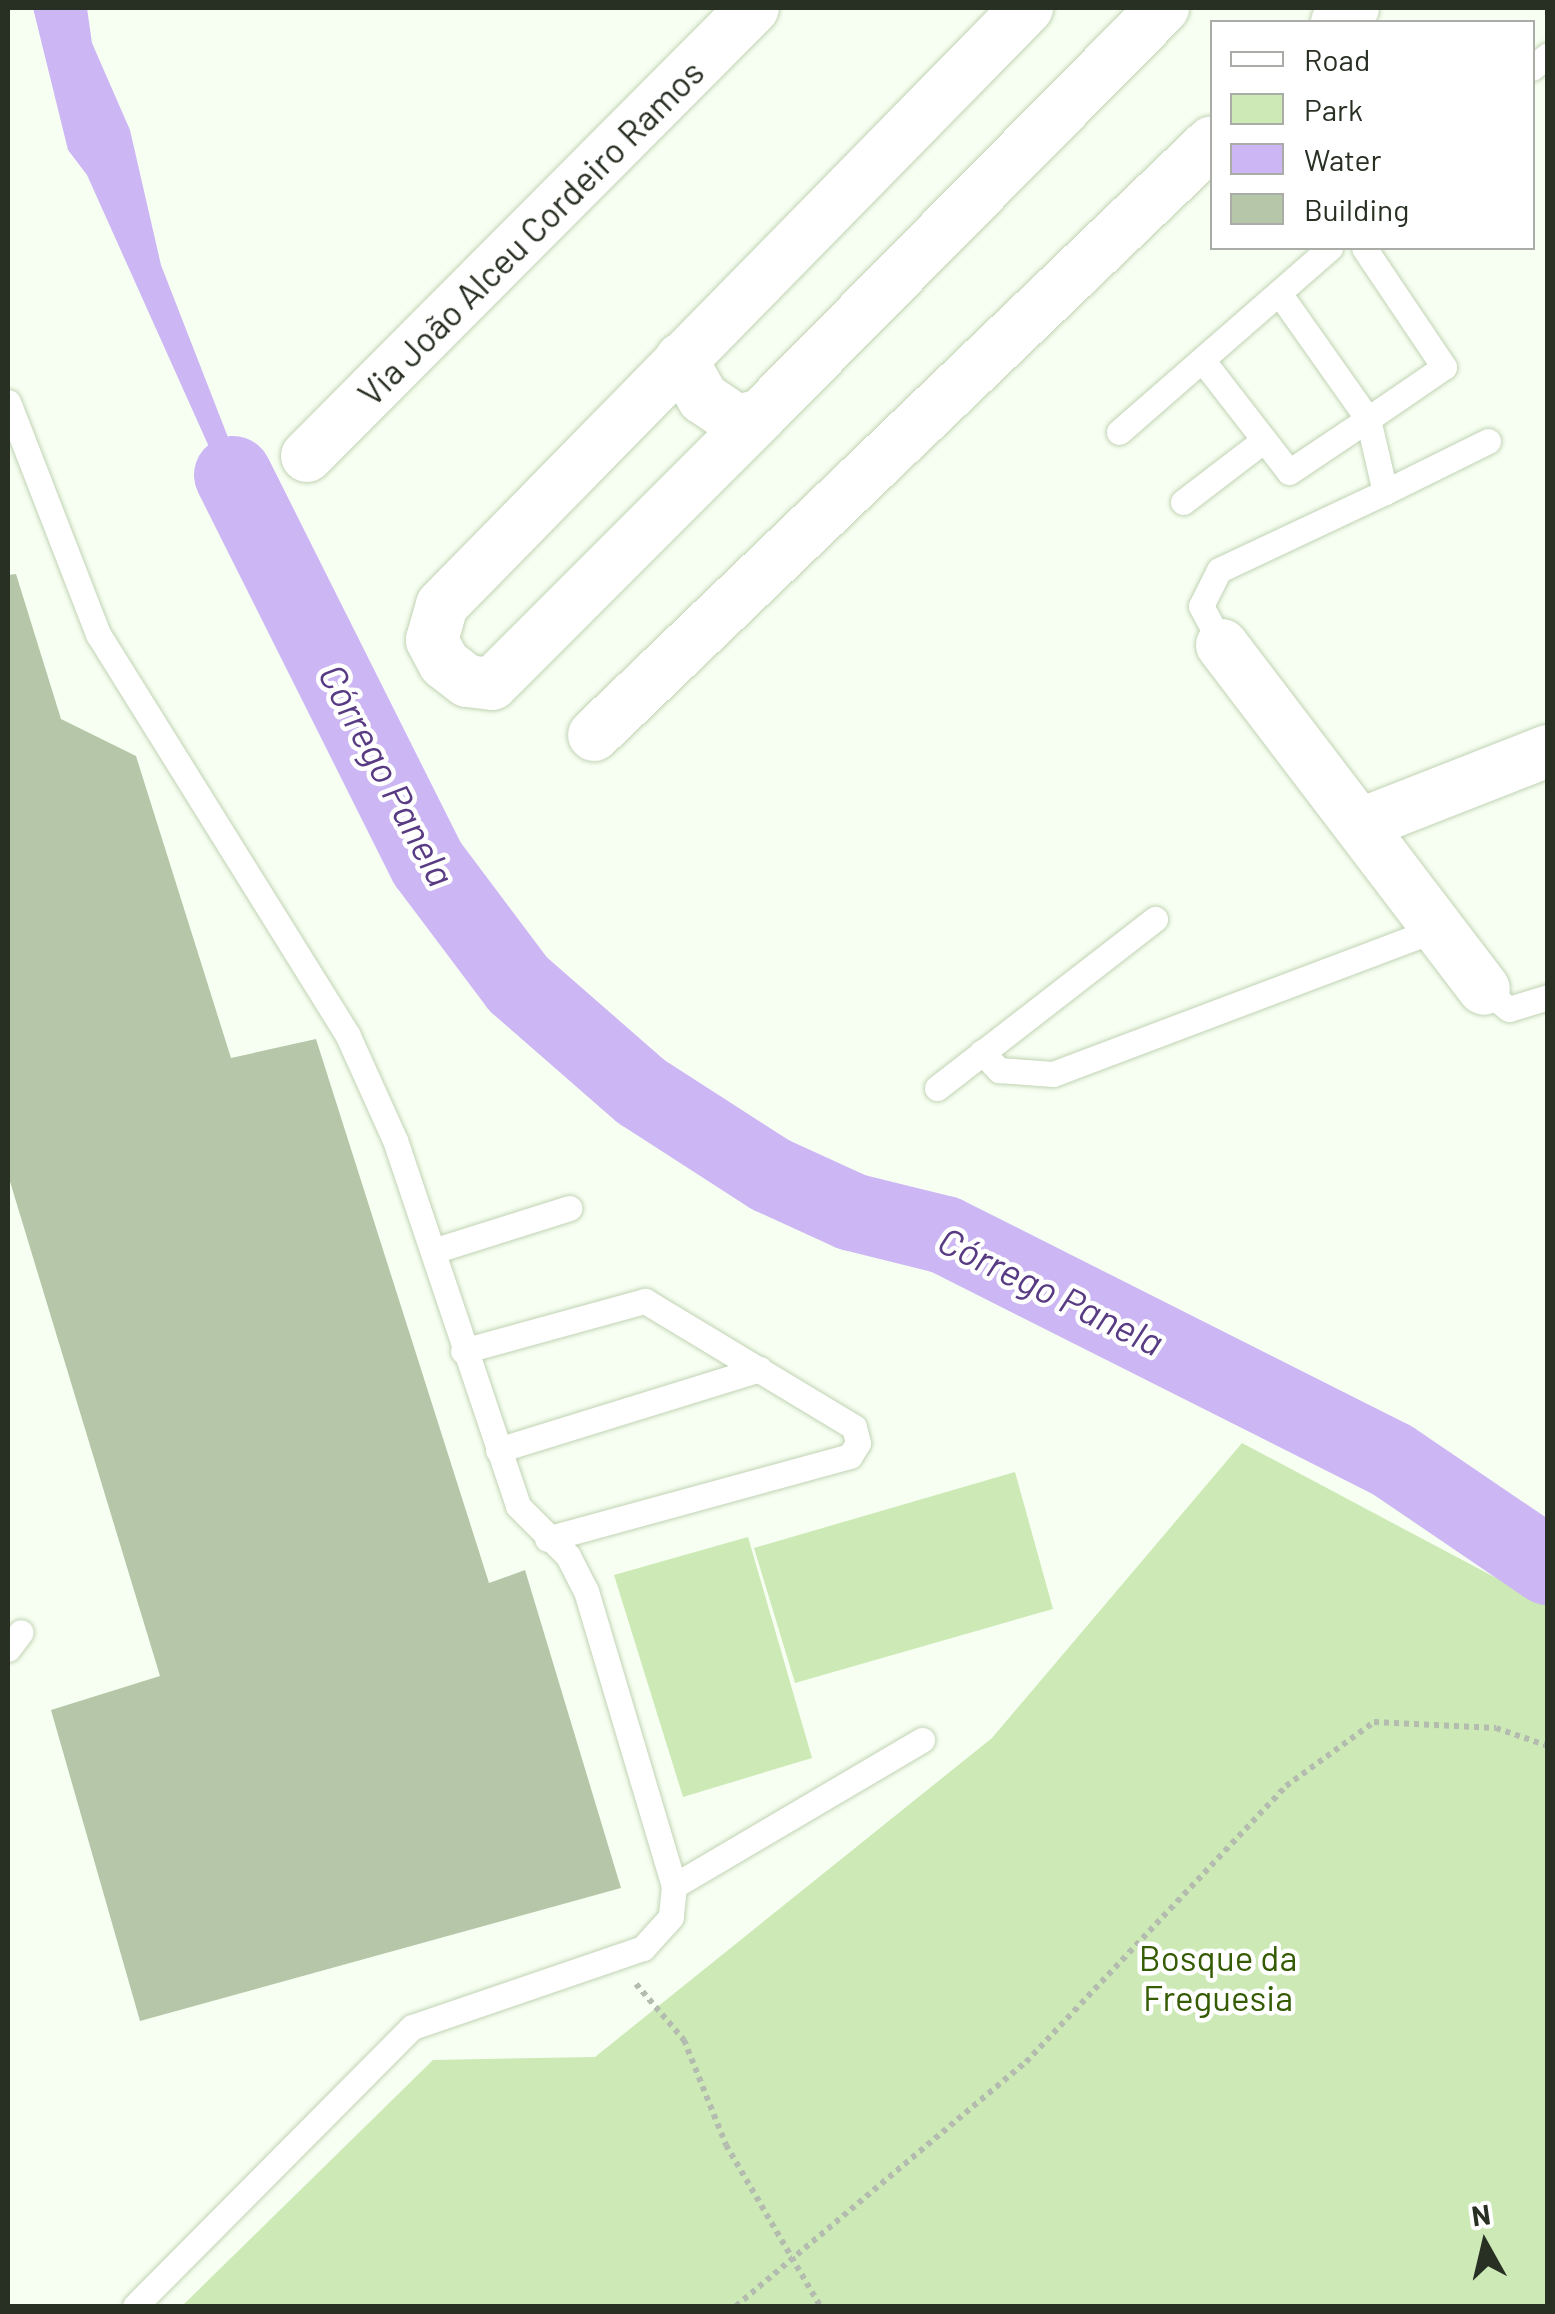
<!DOCTYPE html>
<html>
<head>
<meta charset="utf-8">
<style>
	body { margin:0 }
	#map { position:relative; width:1555px; height:2314px; overflow:hidden; background:#f7fff2; font-family:Barlow,sans-serif }
	div>[style] { position:absolute }
	.green>* { inset:0; background:#cce9b6 }
	.water>* { inset:0; background:#ccb7f4 }
	.river>* { height:78px; margin:-39px; padding:0 39px; transform-origin:39px; border-radius:39px; background:#ccb7f4 }
	.building>* { inset:0; background:#b5c7a8 }
	.path>* { height:6px; margin-top:-3px; transform-origin:0; background:repeating-linear-gradient(90deg,#b4bbaf 0 5px,transparent 0 10px) }
	.roads { filter:drop-shadow(0 0 2px #c1d3b4) drop-shadow(0 0 2px #c1d3b4) }
	.lane>* { height:25px; margin:-12.5px; padding:0 12.5px; transform-origin:12.5px; border-radius:12.5px; background:#fff }
	.street>* { height:52px; margin:-26px; padding:0 26px; transform-origin:26px; border-radius:26px; background:#fff }
	span { translate:-50% -50%; white-space:nowrap; text-align:center; line-height:1.15; -webkit-text-stroke:9px #fff; paint-order:stroke }
	.street-label { font-size:35px; color:#282f23 }
	.park-label { font-size:35px; color:#355b03 }
	.water-label { font-size:38px; color:#583b83; font-style:italic }
	.frame { position:absolute; inset:0; border:10px solid #282f23; pointer-events:none }
	.legend { position:absolute; left:1210px; top:20px; width:325px; height:230px; box-sizing:border-box; background:#fff; border:2px solid #a9aca7; margin:0; padding:12px 18px; list-style:none; font-size:30px; color:#282f23 }
	.legend li { display:flex; align-items:center; gap:20px; height:50px }
	.legend b { width:50px; border:2px solid #a9aca7 }
	.north { position:absolute; left:1435px; top:2194px; width:100px; height:100px; -webkit-text-stroke:8px #fff; paint-order:stroke; rotate:352deg; font-size:28px; font-weight:700; line-height:40px; text-align:center; color:#282f23 }
	.north::after { content:''; display:block; margin:auto; width:35px; height:45px; background:#282f23; clip-path:polygon(50% 0,100% 100%,50% 72%,0 100%) }
</style>
</head>
<body>
<div id="map">
	<div class="green">
		<div style="clip-path:polygon(1242px 1443px,1547px 1605px,1547px 2306px,182px 2306px,433px 2060px,595px 2057px,992px 1738px)"></div>
		<div style="clip-path:polygon(1015px 1472px,1053px 1609px,795px 1683px,754px 1548px)"></div>
		<div style="clip-path:polygon(748px 1537px,812px 1758px,683px 1797px,614px 1575px)"></div>
	</div>
	<div class="water">
		<div style="clip-path:polygon(33px 8px,87px 8px,92px 43px,130px 130px,161px 265px,280px 571px,214px 458px,87px 175px,68px 150px)"></div>
	</div>
	<div class="river">
		<div style="left:233px;top:475px;width:435px;rotate:63.4deg"></div>
		<div style="left:428px;top:864px;width:150px;rotate:53.1deg"></div>
		<div style="left:518px;top:984px;width:164px;rotate:41.1deg"></div>
		<div style="left:642px;top:1092px;width:153px;rotate:32.8deg"></div>
		<div style="left:771px;top:1175px;width:89px;rotate:24.6deg"></div>
		<div style="left:852px;top:1212px;width:96px;rotate:13.9deg"></div>
		<div style="left:945px;top:1235px;width:500px;rotate:26.72deg"></div>
		<div style="left:1392px;top:1460px;width:189px;rotate:34.2deg"></div>
	</div>
	<div class="building">
		<div style="clip-path:polygon(16px 574px,61px 719px,136px 756px,231px 1058px,316px 1039px,489px 1583px,525px 1570px,621px 1888px,140px 2021px,51px 1710px,160px 1676px,8px 1175px,8px 575px)"></div>
	</div>
	<div class="path">
		<div style="left:636px;top:1984px;width:74px;rotate:49.4deg"></div>
		<div style="left:684px;top:2040px;width:113px;rotate:68.2deg"></div>
		<div style="left:726px;top:2145px;width:186px;rotate:59.7deg"></div>
		<div style="left:736px;top:2306px;width:379px;rotate:-40.1deg"></div>
		<div style="left:1026px;top:2062px;width:379px;rotate:-46.7deg"></div>
		<div style="left:1286px;top:1786px;width:109px;rotate:-36deg"></div>
		<div style="left:1374px;top:1722px;width:122px;rotate:2.8deg"></div>
		<div style="left:1496px;top:1728px;width:55px;rotate:19.1deg"></div>
	</div>
	<div class="roads">
		<div class="lane">
			<div style="left:1532px;top:68px;width:21px;rotate:-39deg"></div>
			<div style="left:1279px;top:293px;width:154px;rotate:54.8deg"></div>
			<div style="left:1368px;top:419px;width:92px;rotate:-34.4deg"></div>
			<div style="left:1444px;top:367px;width:143px;rotate:-123.9deg"></div>
			<div style="left:1203px;top:361px;width:140px;rotate:52.2deg"></div>
			<div style="left:1289px;top:472px;width:95px;rotate:-33.9deg"></div>
			<div style="left:1368px;top:419px;width:75px;rotate:76.9deg"></div>
			<div style="left:1385px;top:492px;width:183px;rotate:154.8deg"></div>
			<div style="left:1219px;top:570px;width:40px;rotate:116.6deg"></div>
			<div style="left:1201px;top:606px;width:44px;rotate:61.7deg"></div>
			<div style="left:8px;top:402px;width:249px;rotate:68.8deg"></div>
			<div style="left:98px;top:634px;width:473px;rotate:58.1deg"></div>
			<div style="left:348px;top:1036px;width:114px;rotate:65.7deg"></div>
			<div style="left:395px;top:1140px;width:386px;rotate:71.4deg"></div>
			<div style="left:518px;top:1506px;width:71px;rotate:45deg"></div>
			<div style="left:568px;top:1556px;width:39px;rotate:63deg"></div>
			<div style="left:586px;top:1591px;width:308px;rotate:73.4deg"></div>
			<div style="left:674px;top:1886px;width:31px;rotate:96deg"></div>
			<div style="left:671px;top:1917px;width:42px;rotate:132.1deg"></div>
			<div style="left:643px;top:1948px;width:244px;rotate:161.1deg"></div>
			<div style="left:412px;top:2027px;width:393px;rotate:134.8deg"></div>
			<div style="left:1119px;top:432px;width:280px;rotate:-41.1deg"></div>
			<div style="left:1385px;top:492px;width:115px;rotate:-26.3deg"></div>
			<div style="left:1183px;top:502px;width:102px;rotate:-37.4deg"></div>
			<div style="left:1484px;top:989px;width:32px;rotate:39deg"></div>
			<div style="left:1509px;top:1009px;width:41px;rotate:-17.1deg"></div>
			<div style="left:982px;top:1052px;width:25px;rotate:47deg"></div>
			<div style="left:999px;top:1070px;width:54px;rotate:4.2deg"></div>
			<div style="left:1053px;top:1074px;width:415px;rotate:-20.7deg"></div>
			<div style="left:937px;top:1088px;width:276px;rotate:-37.8deg"></div>
			<div style="left:433px;top:1251px;width:143px;rotate:-17.5deg"></div>
			<div style="left:463px;top:1351px;width:189px;rotate:-15.4deg"></div>
			<div style="left:645px;top:1301px;width:244px;rotate:31.1deg"></div>
			<div style="left:854px;top:1427px;width:16px;rotate:76deg"></div>
			<div style="left:858px;top:1443px;width:15px;rotate:122deg"></div>
			<div style="left:850px;top:1456px;width:314px;rotate:164.7deg"></div>
			<div style="left:498px;top:1450px;width:274px;rotate:-17.2deg"></div>
			<div style="left:8px;top:1649px;width:21px;rotate:-53deg"></div>
			<div style="left:674px;top:1886px;width:288px;rotate:-30.5deg"></div>
		</div>
		<div class="street">
			<div style="left:1337px;top:22px;width:21px;rotate:-41deg"></div>
			<div style="left:681px;top:359px;width:45px;rotate:60.6deg"></div>
			<div style="left:703px;top:398px;width:41px;rotate:34.1deg"></div>
			<div style="left:737px;top:421px;width:25px;rotate:-14deg"></div>
			<div style="left:761px;top:415px;width:572px;rotate:-45.35deg"></div>
			<div style="left:761px;top:415px;width:380px;rotate:135deg"></div>
			<div style="left:492px;top:684px;width:25px;rotate:-173deg"></div>
			<div style="left:467px;top:681px;width:29px;rotate:-142deg"></div>
			<div style="left:444px;top:663px;width:26px;rotate:-118deg"></div>
			<div style="left:432px;top:640px;width:36px;rotate:-74deg"></div>
			<div style="left:442px;top:605px;width:836px;rotate:-45.58deg"></div>
			<div style="left:307px;top:456px;width:632px;rotate:-45.13deg"></div>
			<div style="left:1222px;top:645px;width:432px;rotate:52.7deg"></div>
			<div style="left:594px;top:735px;width:856px;rotate:-43.82deg"></div>
			<div style="left:1364px;top:823px;width:198px;rotate:-21.4deg"></div>
		</div>
	</div>
	<div class="street-label">
		<span style="left:530px;top:232px;rotate:-45deg">Via João Alceu Cordeiro Ramos</span>
	</div>
	<div class="park-label">
		<span style="left:1218px;top:1977px">Bosque da<br>Freguesia</span>
	</div>
	<div class="water-label">
		<span style="left:387px;top:775px;rotate:62deg">Córrego Panela</span>
		<span style="left:1051px;top:1291px;rotate:26deg">Córrego Panela</span>
	</div>
	<div class="frame"></div>
	<ul class="legend">
	<li><b style="height:12px;background:#fff"></b>Road</li>
	<li><b style="height:28px;background:#cce9b6"></b>Park</li>
	<li><b style="height:28px;background:#ccb7f4"></b>Water</li>
	<li><b style="height:28px;background:#b5c7a8"></b>Building</li>
	</ul>
	<div class="north">N</div>
</div>
</body>
</html>
